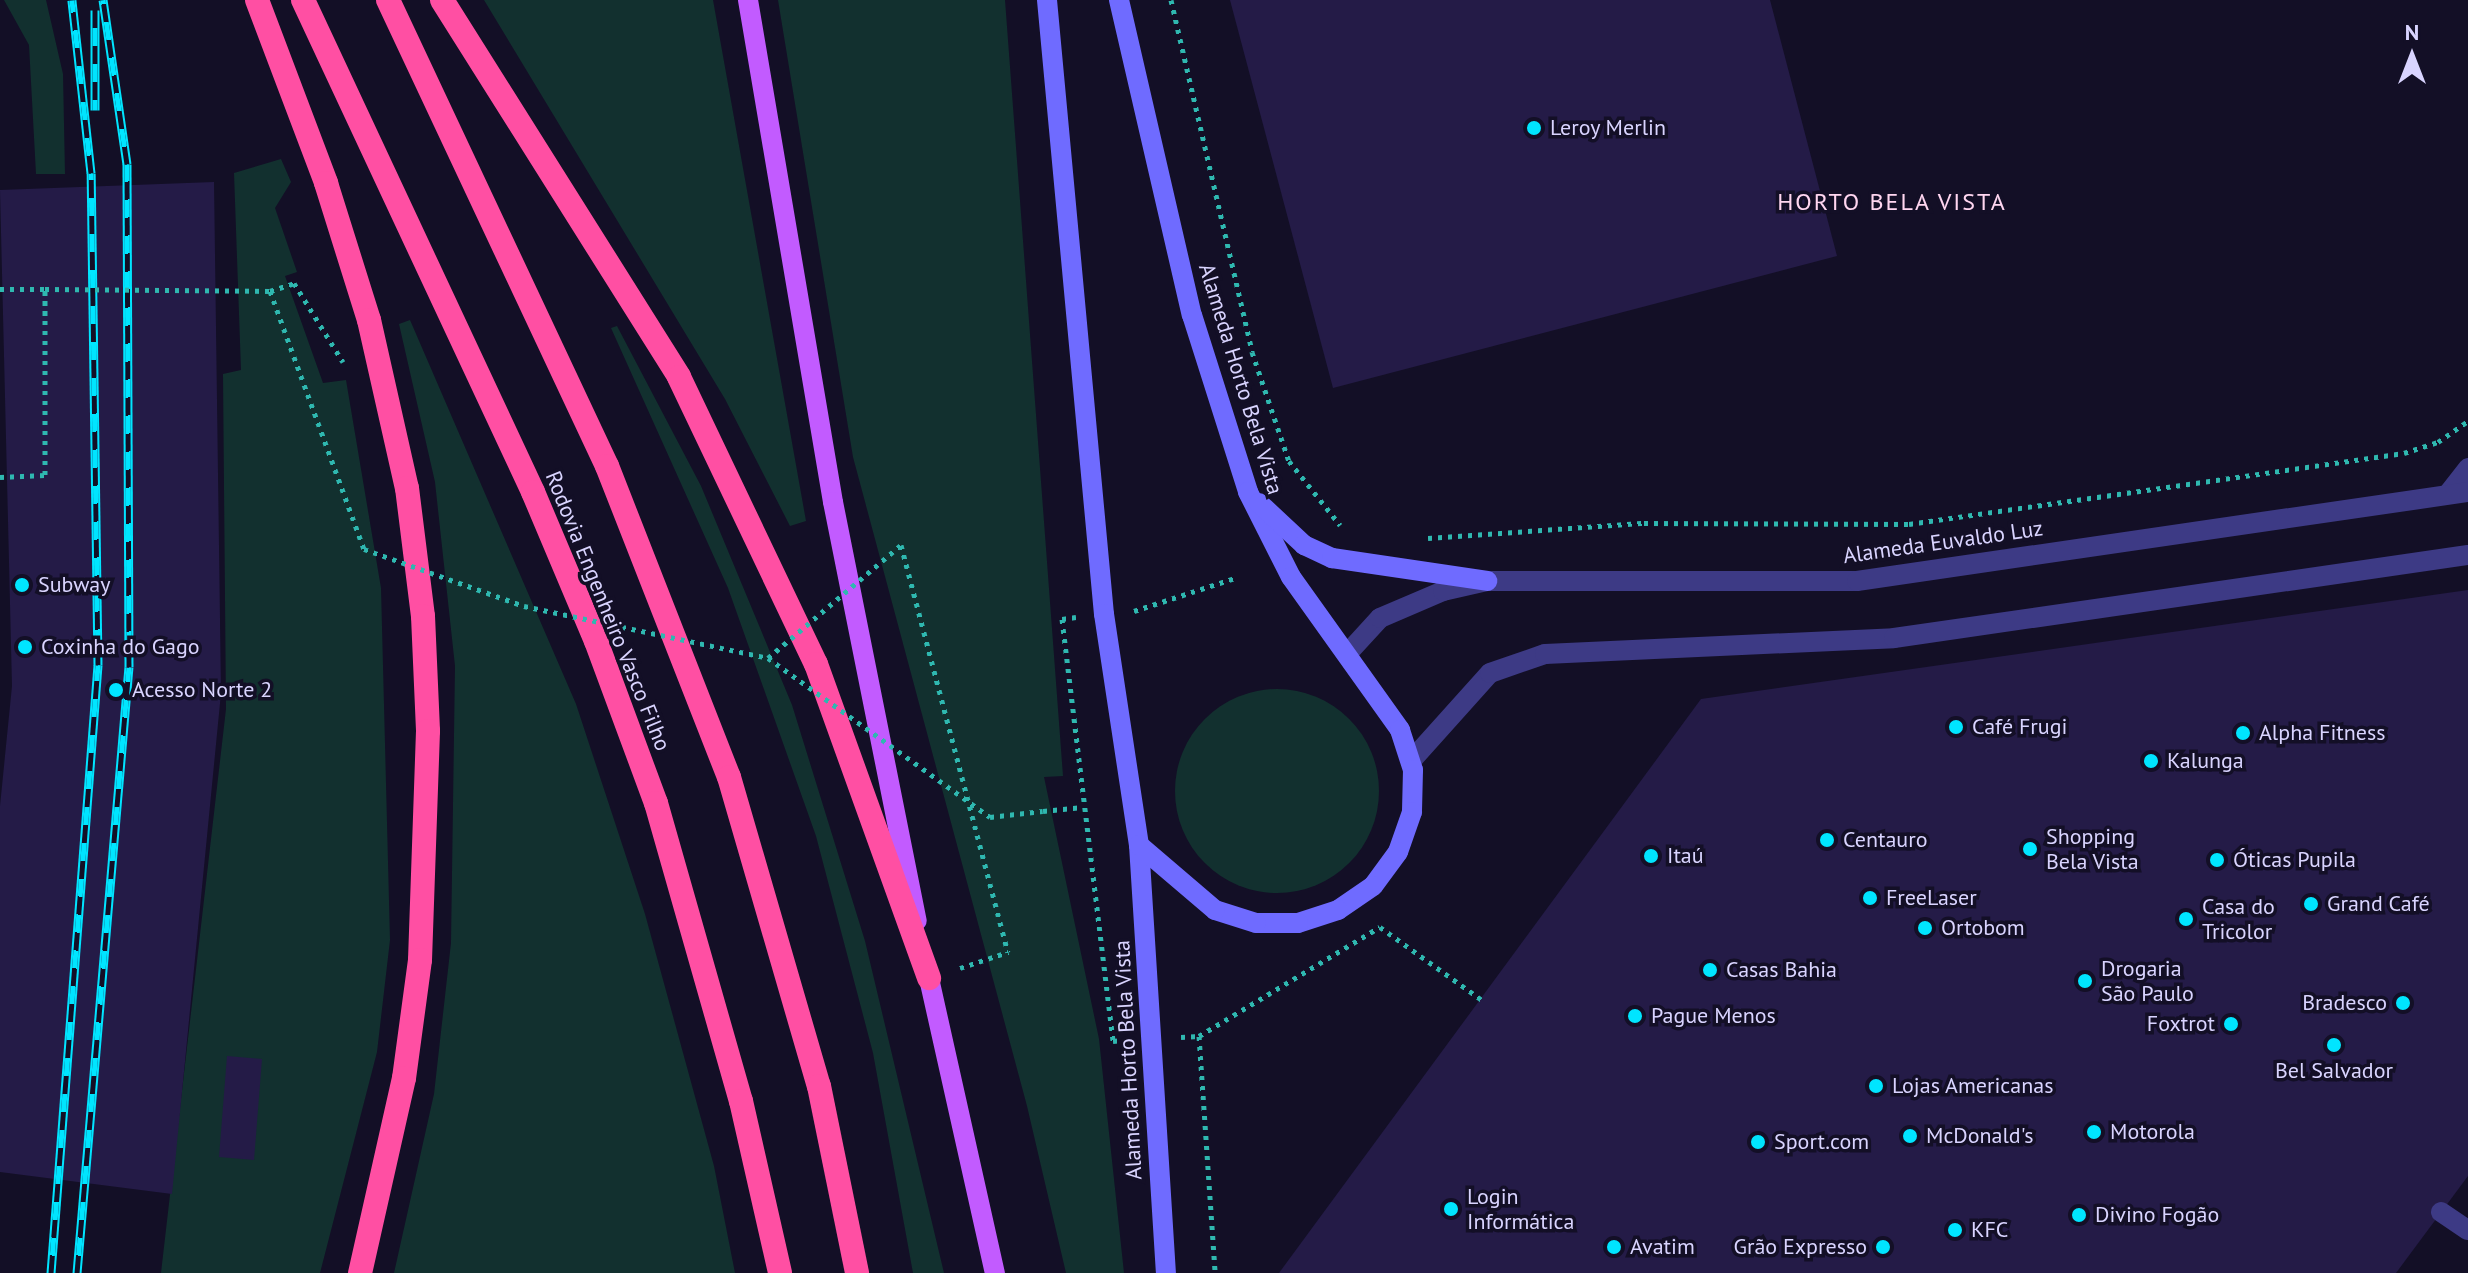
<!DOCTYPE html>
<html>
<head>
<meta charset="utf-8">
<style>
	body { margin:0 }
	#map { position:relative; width:2468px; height:1273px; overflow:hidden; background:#130f26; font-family:"PT Sans",sans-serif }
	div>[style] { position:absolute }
	.green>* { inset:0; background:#12302f }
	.round { border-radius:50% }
	.building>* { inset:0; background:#241b47 }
	.path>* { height:5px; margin-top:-2.5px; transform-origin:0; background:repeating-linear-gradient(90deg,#2fb8b0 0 4px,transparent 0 10px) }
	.lane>* { height:20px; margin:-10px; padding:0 10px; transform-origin:10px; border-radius:10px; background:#3d3a85 }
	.street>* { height:20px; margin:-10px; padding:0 10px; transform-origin:10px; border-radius:10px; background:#3d3a85 }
	.secondary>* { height:20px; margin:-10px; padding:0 10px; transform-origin:10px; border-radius:10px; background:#6f6bff }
	.primary>* { height:20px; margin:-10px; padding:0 10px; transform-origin:10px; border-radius:10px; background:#c25bff }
	.highway>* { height:24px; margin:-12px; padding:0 12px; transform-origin:12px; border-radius:12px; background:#ff4fa3 }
	.rail>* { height:9px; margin-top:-4.5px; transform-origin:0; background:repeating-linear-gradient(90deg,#130f26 0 18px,#00e5ff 0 36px); box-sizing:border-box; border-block:2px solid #00e5ff }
	.path-bridge>* { height:5px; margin-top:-2.5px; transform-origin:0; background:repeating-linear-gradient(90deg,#2fb8b0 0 4px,transparent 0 10px) }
	.dots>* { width:22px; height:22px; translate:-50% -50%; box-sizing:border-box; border:4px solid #130f26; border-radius:50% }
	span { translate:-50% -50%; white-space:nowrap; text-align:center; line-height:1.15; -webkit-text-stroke:7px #130f26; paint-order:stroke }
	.poi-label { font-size:22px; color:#d9d4ff }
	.left { translate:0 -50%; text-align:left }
	.right { translate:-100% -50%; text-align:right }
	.street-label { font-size:22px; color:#d9d4ff }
	.neighbourhood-label { font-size:24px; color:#ffd6f0; letter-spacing:2px }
	.north { position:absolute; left:2372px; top:16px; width:80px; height:80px; -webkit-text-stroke:6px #130f26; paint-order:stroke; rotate:0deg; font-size:22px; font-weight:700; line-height:32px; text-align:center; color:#d9d4ff }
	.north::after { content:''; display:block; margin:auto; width:28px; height:36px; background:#d9d4ff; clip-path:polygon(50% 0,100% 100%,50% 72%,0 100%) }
</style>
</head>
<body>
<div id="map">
	<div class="green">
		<div style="clip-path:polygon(4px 0,46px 0,63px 74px,65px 174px,36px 174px,29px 45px)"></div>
		<div style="clip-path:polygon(484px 0,713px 0,806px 521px,790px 526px,725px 399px)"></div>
		<div style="clip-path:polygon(778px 0,1005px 0,1063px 776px,1044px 777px,1099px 1039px,1124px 1273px,1066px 1273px,1027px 1106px,853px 457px)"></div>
		<div style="clip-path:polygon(281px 159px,291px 182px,275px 208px,297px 272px,285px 276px,323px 383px,346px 380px,381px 588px,390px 940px,377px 1052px,320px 1273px,161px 1273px,226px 709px,223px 374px,241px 370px,234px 173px)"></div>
		<div style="clip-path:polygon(410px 320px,576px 704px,645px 914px,714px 1166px,735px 1273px,394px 1273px,434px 1094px,451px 943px,455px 666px,435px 482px,399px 324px)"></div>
		<div style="clip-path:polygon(617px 326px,701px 486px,792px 705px,865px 941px,944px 1273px,913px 1273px,873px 1053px,816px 836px,728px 588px,611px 328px)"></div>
		<div class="round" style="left:1175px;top:689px;width:204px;height:204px"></div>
	</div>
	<div class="building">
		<div style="clip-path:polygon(1230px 0,1770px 0,1837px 256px,1333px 388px)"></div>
		<div style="clip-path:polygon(214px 182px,221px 693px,172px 1194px,0 1172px,0 806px,12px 686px,0 190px)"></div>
		<div style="clip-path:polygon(2468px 590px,2468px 1176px,2396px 1273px,1279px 1273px,1701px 699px)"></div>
		<div style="clip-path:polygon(227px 1056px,262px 1059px,254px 1160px,219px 1157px)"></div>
	</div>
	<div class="path">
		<div style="left:1171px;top:0;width:361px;rotate:77deg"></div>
		<div style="left:1252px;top:352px;width:115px;rotate:71.3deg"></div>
		<div style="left:1289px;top:461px;width:82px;rotate:51.4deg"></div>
		<div style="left:0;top:289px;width:45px"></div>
		<div style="left:270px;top:291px;width:25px;rotate:-18deg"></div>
		<div style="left:294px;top:283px;width:93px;rotate:58.2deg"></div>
		<div style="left:0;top:477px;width:45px;rotate:-2.5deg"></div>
		<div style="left:1428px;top:538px;width:217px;rotate:-4deg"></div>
		<div style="left:1644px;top:523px;width:265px;rotate:0.2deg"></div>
		<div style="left:1909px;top:524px;width:500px;rotate:-8.16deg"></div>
		<div style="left:2404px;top:453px;width:36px;rotate:-18deg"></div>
		<div style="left:2438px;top:442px;width:37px;rotate:-35deg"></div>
		<div style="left:1134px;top:611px;width:109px;rotate:-18.1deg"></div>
		<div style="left:1076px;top:617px;width:14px;rotate:172deg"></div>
		<div style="left:1062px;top:619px;width:425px;rotate:83.1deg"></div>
		<div style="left:1113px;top:1041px;width:10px;rotate:-6deg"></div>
		<div style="left:1043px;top:811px;width:40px;rotate:-5.7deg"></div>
		<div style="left:960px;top:968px;width:51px;rotate:-18.4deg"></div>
		<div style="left:1199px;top:1036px;width:238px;rotate:86.1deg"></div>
		<div style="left:1181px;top:1037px;width:18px;rotate:-3deg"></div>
		<div style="left:1199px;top:1036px;width:211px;rotate:-31.1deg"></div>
		<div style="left:1380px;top:927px;width:125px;rotate:35.6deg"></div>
	</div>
	<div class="lane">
		<div style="left:2448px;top:494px;width:33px;rotate:-52deg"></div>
		<div style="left:2441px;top:1212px;width:32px;rotate:34deg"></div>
	</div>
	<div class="street">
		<div style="left:1347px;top:654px;width:49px;rotate:-47.5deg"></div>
		<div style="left:1380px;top:618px;width:69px;rotate:-23.2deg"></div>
		<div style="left:1443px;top:591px;width:45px;rotate:-12.8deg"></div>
		<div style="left:1487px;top:581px;width:370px"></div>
		<div style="left:1857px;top:581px;width:617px;rotate:-8.29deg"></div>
		<div style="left:1411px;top:761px;width:118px;rotate:-48.1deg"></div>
		<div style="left:1490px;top:673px;width:58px;rotate:-19.1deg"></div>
		<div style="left:1545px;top:654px;width:349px;rotate:-2.6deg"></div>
		<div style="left:1894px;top:638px;width:580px;rotate:-8.23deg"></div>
	</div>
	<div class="secondary">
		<div style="left:1047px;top:0;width:617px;rotate:84.7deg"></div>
		<div style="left:1104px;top:614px;width:234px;rotate:81.4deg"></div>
		<div style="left:1139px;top:845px;width:429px;rotate:86.4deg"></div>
		<div style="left:1119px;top:0;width:323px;rotate:77deg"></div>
		<div style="left:1192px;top:315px;width:186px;rotate:72.4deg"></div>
		<div style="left:1248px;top:492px;width:95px;rotate:63.2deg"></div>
		<div style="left:1291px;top:577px;width:188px;rotate:54.5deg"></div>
		<div style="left:1400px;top:730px;width:42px;rotate:72deg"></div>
		<div style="left:1413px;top:770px;width:42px;rotate:91.4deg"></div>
		<div style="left:1412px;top:812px;width:42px;rotate:109.3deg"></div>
		<div style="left:1398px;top:852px;width:42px;rotate:126.3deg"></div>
		<div style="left:1373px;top:886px;width:42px;rotate:145.6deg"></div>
		<div style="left:1338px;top:910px;width:42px;rotate:162deg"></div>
		<div style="left:1298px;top:923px;width:42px;rotate:180deg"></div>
		<div style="left:1256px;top:923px;width:43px;rotate:-162.4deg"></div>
		<div style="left:1215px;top:910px;width:100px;rotate:-139.5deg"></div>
		<div style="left:1259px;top:503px;width:62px;rotate:43deg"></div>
		<div style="left:1304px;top:545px;width:31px;rotate:25deg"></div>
		<div style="left:1332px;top:558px;width:157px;rotate:8.4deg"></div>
	</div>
	<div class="primary">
		<div style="left:748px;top:0;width:509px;rotate:80.39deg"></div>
		<div style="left:833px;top:502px;width:427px;rotate:78.7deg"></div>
		<div style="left:926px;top:965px;width:316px;rotate:77.4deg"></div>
	</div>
	<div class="highway">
		<div style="left:257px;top:0;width:196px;rotate:69.3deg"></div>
		<div style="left:326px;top:183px;width:144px;rotate:72.6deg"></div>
		<div style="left:369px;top:320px;width:172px;rotate:77.3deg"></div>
		<div style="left:407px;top:488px;width:129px;rotate:82.9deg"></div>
		<div style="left:423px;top:616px;width:115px;rotate:87.5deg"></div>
		<div style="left:428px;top:731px;width:229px;rotate:92deg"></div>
		<div style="left:420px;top:960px;width:119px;rotate:97.7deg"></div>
		<div style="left:404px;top:1078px;width:200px;rotate:102.7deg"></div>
		<div style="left:303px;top:0;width:543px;rotate:64.94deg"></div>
		<div style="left:533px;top:492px;width:162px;rotate:67.1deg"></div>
		<div style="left:596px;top:641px;width:173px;rotate:69.7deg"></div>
		<div style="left:656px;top:803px;width:310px;rotate:74.1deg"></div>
		<div style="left:741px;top:1101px;width:176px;rotate:77.2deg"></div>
		<div style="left:388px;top:0;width:515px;rotate:64.83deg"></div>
		<div style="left:607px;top:466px;width:334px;rotate:68.6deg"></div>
		<div style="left:729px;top:777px;width:322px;rotate:73.8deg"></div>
		<div style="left:819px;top:1086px;width:191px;rotate:78.5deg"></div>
		<div style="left:442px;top:0;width:445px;rotate:57.8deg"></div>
		<div style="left:679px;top:377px;width:318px;rotate:64.5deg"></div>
		<div style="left:816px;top:664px;width:334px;rotate:70.2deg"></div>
	</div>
	<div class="rail">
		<div style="left:95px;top:10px;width:100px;rotate:90deg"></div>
		<div style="left:51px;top:1273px;width:610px;rotate:-85.58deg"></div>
		<div style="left:98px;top:665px;width:492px;rotate:-90.8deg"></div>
		<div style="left:91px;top:173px;width:174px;rotate:-96.3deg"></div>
		<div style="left:77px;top:1273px;width:608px;rotate:-85.1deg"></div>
		<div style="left:129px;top:667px;width:503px;rotate:-90.23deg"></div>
		<div style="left:127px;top:164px;width:166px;rotate:-98.3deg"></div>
	</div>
	<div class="path-bridge">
		<div style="left:45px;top:475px;width:186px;rotate:-90deg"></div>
		<div style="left:45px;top:289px;width:225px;rotate:0.5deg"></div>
		<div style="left:270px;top:291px;width:275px;rotate:70deg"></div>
		<div style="left:364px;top:549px;width:170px;rotate:19.6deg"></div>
		<div style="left:524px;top:606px;width:249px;rotate:12deg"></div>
		<div style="left:768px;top:658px;width:273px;rotate:35.6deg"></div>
		<div style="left:990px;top:817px;width:53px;rotate:-6.5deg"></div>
		<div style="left:768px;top:658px;width:175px;rotate:-40.4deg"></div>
		<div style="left:901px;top:545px;width:421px;rotate:75.3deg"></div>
	</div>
	<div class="dots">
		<div style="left:1534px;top:128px;background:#00e5ff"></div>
		<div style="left:22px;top:585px;background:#00e5ff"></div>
		<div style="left:25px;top:647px;background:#00e5ff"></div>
		<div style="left:116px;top:690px;background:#00e5ff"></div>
		<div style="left:1956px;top:727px;background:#00e5ff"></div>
		<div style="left:2243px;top:733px;background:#00e5ff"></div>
		<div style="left:2151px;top:761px;background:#00e5ff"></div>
		<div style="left:1827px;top:840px;background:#00e5ff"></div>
		<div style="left:2030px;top:849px;background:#00e5ff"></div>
		<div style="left:1651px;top:856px;background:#00e5ff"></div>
		<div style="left:2217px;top:860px;background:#00e5ff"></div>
		<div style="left:1870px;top:898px;background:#00e5ff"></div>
		<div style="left:2311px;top:904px;background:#00e5ff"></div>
		<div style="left:2186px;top:919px;background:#00e5ff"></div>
		<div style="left:1925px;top:928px;background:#00e5ff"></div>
		<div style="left:1710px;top:970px;background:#00e5ff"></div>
		<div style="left:2085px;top:981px;background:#00e5ff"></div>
		<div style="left:2403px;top:1003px;background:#00e5ff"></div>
		<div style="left:1635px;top:1016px;background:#00e5ff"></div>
		<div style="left:2231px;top:1024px;background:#00e5ff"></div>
		<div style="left:2334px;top:1045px;background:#00e5ff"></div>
		<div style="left:1876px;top:1086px;background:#00e5ff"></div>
		<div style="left:2094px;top:1132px;background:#00e5ff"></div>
		<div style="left:1910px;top:1136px;background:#00e5ff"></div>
		<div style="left:1758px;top:1142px;background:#00e5ff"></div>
		<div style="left:1451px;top:1209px;background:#00e5ff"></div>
		<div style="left:2079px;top:1215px;background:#00e5ff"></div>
		<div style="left:1955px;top:1230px;background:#00e5ff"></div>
		<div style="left:1614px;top:1247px;background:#00e5ff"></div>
		<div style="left:1883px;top:1247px;background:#00e5ff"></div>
	</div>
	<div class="poi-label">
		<span class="left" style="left:1550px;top:128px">Leroy Merlin</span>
		<span class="left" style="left:38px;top:585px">Subway</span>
		<span class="left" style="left:41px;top:647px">Coxinha do Gago</span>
		<span class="left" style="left:132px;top:690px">Acesso Norte 2</span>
		<span class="left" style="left:1972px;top:727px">Café Frugi</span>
		<span class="left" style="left:2259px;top:733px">Alpha Fitness</span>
		<span class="left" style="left:2167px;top:761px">Kalunga</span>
		<span class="left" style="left:2046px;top:849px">Shopping<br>Bela Vista</span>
		<span class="left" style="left:1843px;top:840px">Centauro</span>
		<span class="left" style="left:1667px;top:856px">Itaú</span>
		<span class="left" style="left:2233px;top:860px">Óticas Pupila</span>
		<span class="left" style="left:1886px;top:898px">FreeLaser</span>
		<span class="left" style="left:2327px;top:904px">Grand Café</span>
		<span class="left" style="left:2202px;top:919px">Casa do<br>Tricolor</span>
		<span class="left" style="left:1941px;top:928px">Ortobom</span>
		<span class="left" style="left:2101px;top:981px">Drogaria<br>São Paulo</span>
		<span class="left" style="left:1726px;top:970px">Casas Bahia</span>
		<span class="right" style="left:2387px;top:1003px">Bradesco</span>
		<span class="left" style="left:1651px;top:1016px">Pague Menos</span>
		<span class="right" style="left:2215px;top:1024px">Foxtrot</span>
		<span style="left:2334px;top:1071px">Bel Salvador</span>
		<span class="left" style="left:1892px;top:1086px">Lojas Americanas</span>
		<span class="left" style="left:2110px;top:1132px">Motorola</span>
		<span class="left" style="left:1926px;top:1136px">McDonald's</span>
		<span class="left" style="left:1774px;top:1142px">Sport.com</span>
		<span class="left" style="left:1467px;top:1209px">Login<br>Informática</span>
		<span class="left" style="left:2095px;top:1215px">Divino Fogão</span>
		<span class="left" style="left:1971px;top:1230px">KFC</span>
		<span class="left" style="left:1630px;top:1247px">Avatim</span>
		<span class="right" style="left:1867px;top:1247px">Grão Expresso</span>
	</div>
	<div class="street-label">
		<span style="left:1241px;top:379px;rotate:73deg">Alameda Horto Bela Vista</span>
		<span style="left:1943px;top:542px;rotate:-8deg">Alameda Euvaldo Luz</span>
		<span style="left:608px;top:611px;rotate:68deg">Rodovia Engenheiro Vasco Filho</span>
		<span style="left:1128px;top:1060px;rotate:-93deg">Alameda Horto Bela Vista</span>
	</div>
	<div class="neighbourhood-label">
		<span style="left:1892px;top:202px">HORTO BELA VISTA</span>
	</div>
	<div class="north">N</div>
</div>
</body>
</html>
